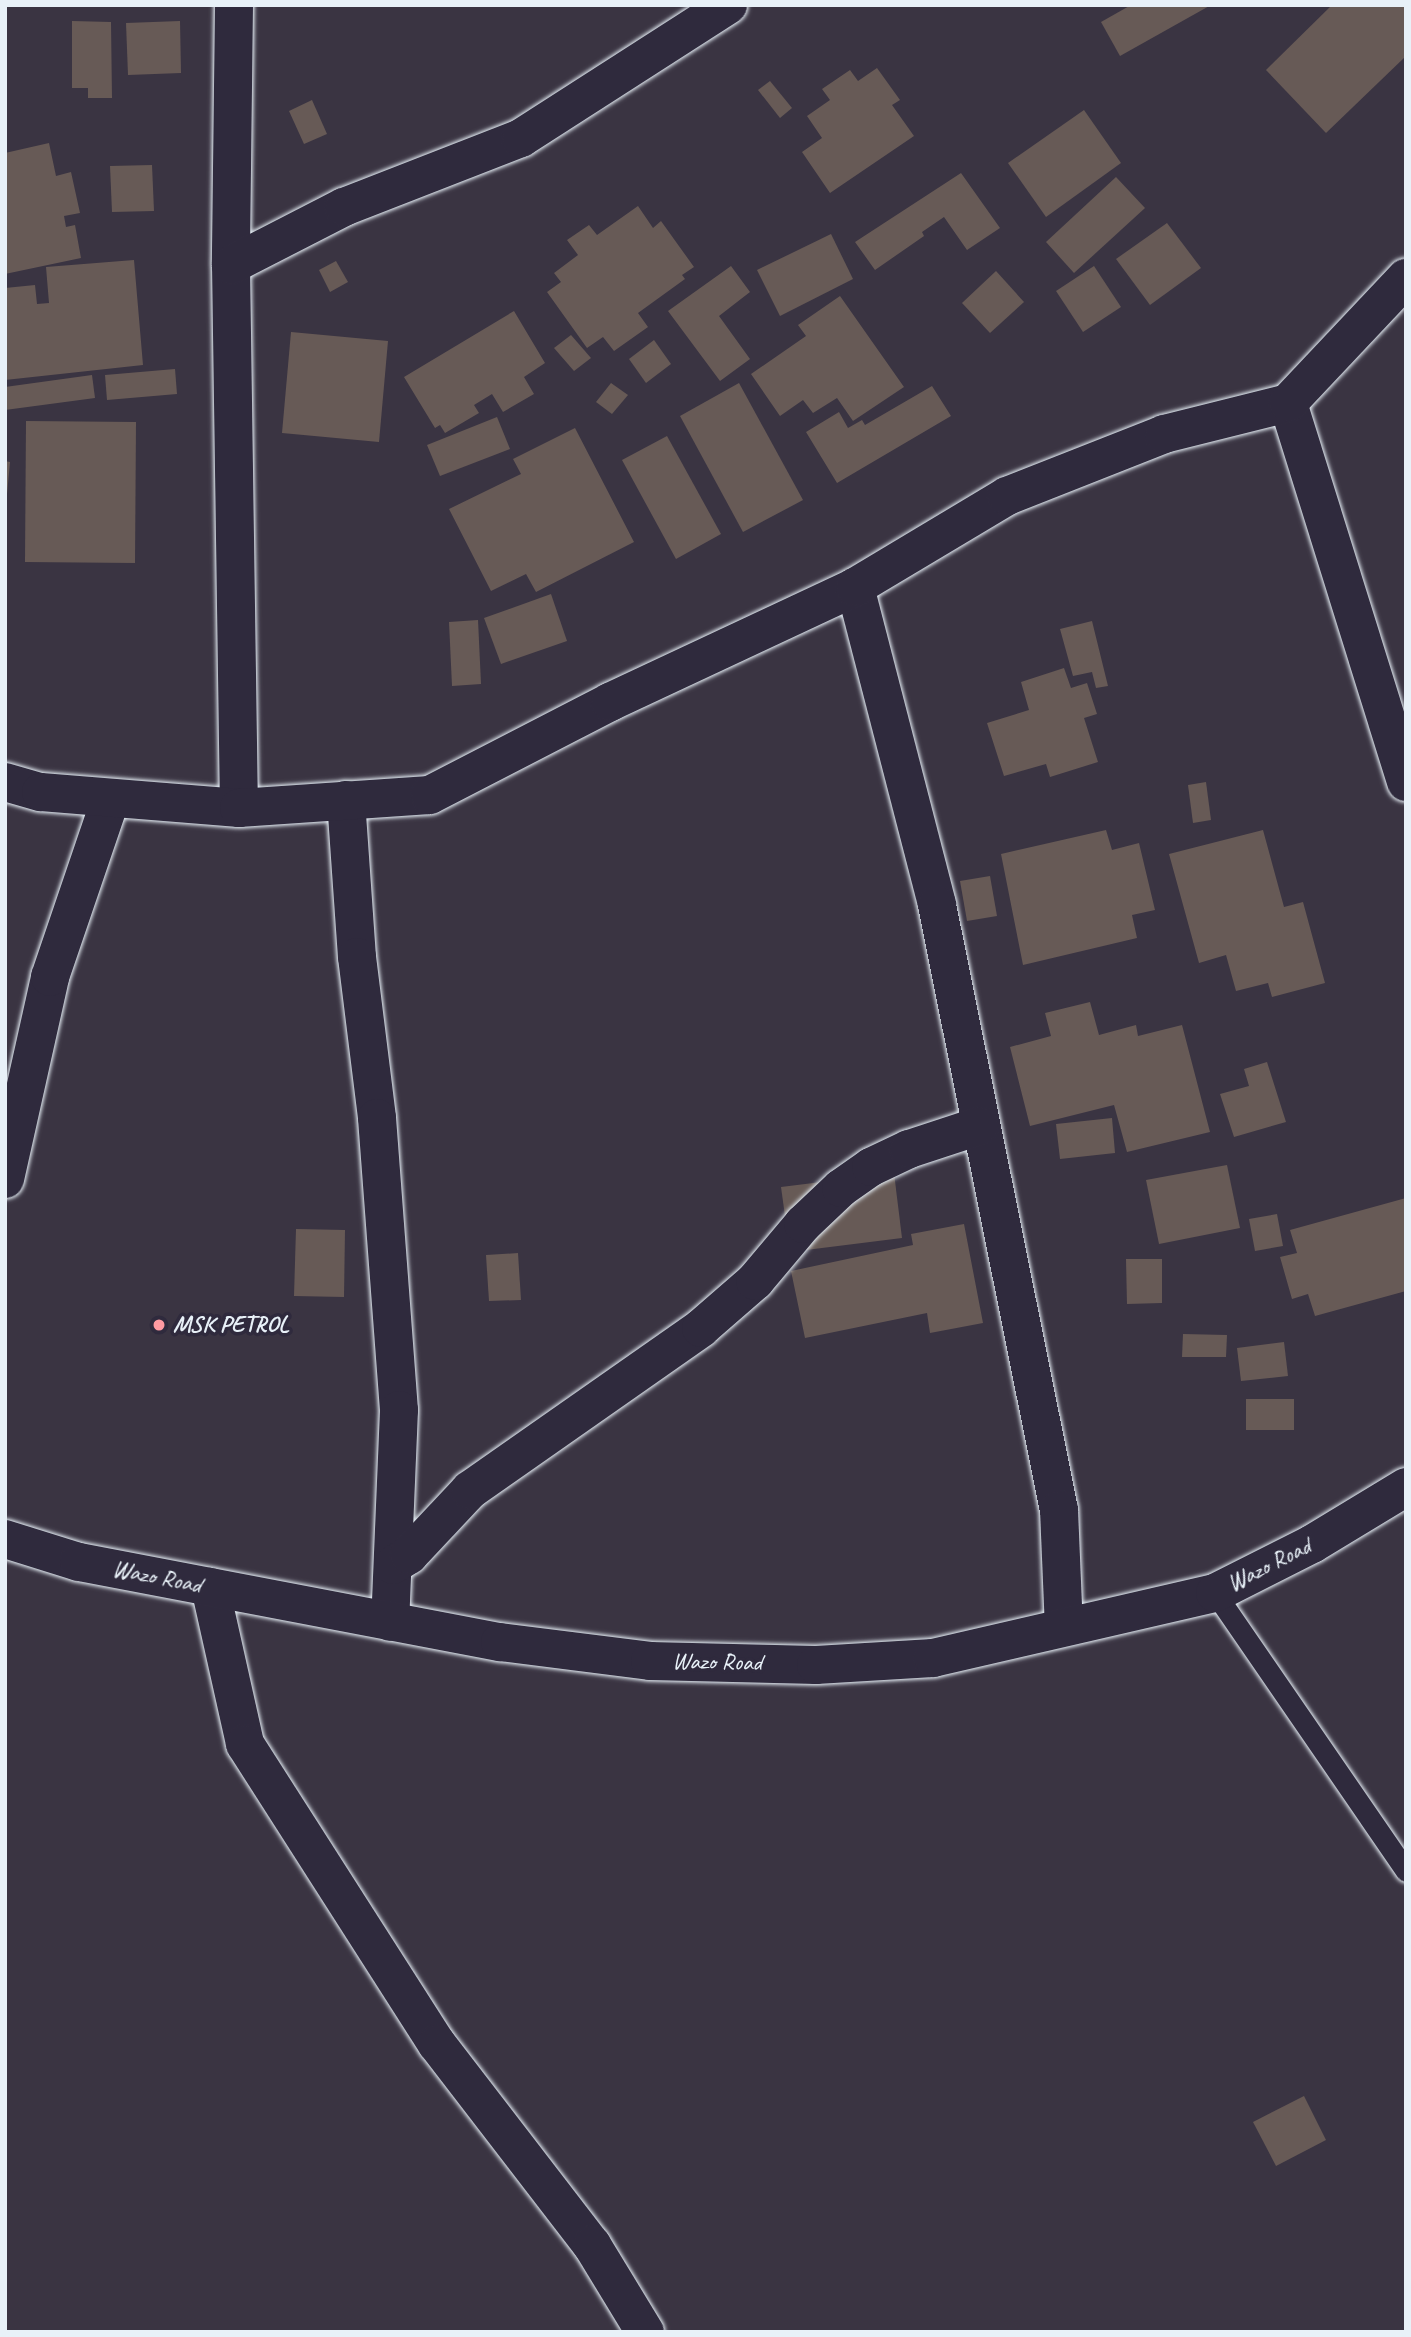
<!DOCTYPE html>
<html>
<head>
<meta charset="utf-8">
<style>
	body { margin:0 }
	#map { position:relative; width:1411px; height:2337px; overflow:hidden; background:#3a3442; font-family:Caveat,sans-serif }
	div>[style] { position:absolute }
	.building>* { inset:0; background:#675a56 }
	.roads { filter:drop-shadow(0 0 2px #e8f1f8) drop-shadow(0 0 2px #e8f1f8) }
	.service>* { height:21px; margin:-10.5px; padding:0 10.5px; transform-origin:10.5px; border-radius:10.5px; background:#2f2a3d }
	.minor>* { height:38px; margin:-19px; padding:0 19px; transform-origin:19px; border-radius:19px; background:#2f2a3d }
	.tertiary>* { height:38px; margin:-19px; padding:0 19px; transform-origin:19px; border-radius:19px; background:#2f2a3d }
	.secondary>* { height:38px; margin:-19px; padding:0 19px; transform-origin:19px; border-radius:19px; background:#2f2a3d }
	.dots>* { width:19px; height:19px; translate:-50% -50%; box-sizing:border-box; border:4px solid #2f2a3d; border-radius:50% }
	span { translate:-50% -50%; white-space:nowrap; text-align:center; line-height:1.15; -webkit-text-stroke:7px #2f2a3d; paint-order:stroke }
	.poi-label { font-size:24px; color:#e8f1f8; font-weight:700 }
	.left { translate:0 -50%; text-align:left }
	.street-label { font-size:24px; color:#e8f1f8 }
	.frame { position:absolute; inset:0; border:7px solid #e8f1f8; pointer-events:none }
</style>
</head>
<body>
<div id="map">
	<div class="building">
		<div style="clip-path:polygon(1131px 5px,1211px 5px,1120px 56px,1101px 22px)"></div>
		<div style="clip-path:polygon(1332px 5px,1406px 5px,1406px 56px,1326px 133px,1266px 70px)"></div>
		<div style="clip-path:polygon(72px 21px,111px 22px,112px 98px,88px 98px,88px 88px,72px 88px)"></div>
		<div style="clip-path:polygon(180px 21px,181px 73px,128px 75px,126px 23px)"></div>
		<div style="clip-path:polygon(877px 68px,900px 100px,892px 105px,914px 136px,830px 193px,802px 152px,822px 138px,807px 116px,830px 100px,822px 89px,850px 70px,858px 81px)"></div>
		<div style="clip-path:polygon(770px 81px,792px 108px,780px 118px,758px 90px)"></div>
		<div style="clip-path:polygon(312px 100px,327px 134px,304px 144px,289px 111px)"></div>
		<div style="clip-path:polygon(1084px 110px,1121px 163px,1046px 217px,1008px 163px)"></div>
		<div style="clip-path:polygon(49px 143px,56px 176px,71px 172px,80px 213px,64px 216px,66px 227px,75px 225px,81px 258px,5px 274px,5px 153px)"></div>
		<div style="clip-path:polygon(152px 165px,154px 211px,112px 212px,110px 166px)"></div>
		<div style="clip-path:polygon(961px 173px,1000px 228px,967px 250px,944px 217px,922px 232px,924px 236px,875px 270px,855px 242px)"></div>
		<div style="clip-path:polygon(1116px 177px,1145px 208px,1074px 273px,1046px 242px)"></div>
		<div style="clip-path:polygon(638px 206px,653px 228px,661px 221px,694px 267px,682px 275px,685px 279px,638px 313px,648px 327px,614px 351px,603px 337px,587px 348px,547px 292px,561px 282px,554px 273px,578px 255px,567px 240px,589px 225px,597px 235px)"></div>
		<div style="clip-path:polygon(1167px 223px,1201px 268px,1150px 305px,1116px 259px)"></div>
		<div style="clip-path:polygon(831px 234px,853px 279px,780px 316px,757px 270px)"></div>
		<div style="clip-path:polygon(134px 260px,143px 365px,5px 380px,5px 288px,35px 285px,37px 304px,49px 303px,46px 267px)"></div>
		<div style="clip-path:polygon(336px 261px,348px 282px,330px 292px,319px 270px)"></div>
		<div style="clip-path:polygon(731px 266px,750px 292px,719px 316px,750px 359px,720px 381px,668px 311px)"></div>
		<div style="clip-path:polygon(1094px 266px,1121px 307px,1083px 332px,1056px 291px)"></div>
		<div style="clip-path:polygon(996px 271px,1024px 302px,990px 333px,962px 303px)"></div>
		<div style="clip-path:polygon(840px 296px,904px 387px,853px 421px,837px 398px,813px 413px,803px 400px,780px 416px,751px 374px,806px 336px,798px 325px)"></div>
		<div style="clip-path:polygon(514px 311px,545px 363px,524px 377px,534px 394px,503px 412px,492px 394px,474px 405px,479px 413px,445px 433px,440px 425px,435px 428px,404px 377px)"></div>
		<div style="clip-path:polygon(291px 332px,388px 341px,379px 442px,282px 433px)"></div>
		<div style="clip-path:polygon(571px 335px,591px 358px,574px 371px,554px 348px)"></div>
		<div style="clip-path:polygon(654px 340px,671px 364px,646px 383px,629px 359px)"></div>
		<div style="clip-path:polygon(175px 369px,177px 394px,107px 400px,105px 375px)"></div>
		<div style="clip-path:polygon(92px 375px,95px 398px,5px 410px,5px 387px)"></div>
		<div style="clip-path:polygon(611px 383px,628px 395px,612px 414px,596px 402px)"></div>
		<div style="clip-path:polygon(739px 383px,803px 500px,743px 532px,680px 416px)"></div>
		<div style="clip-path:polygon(932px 386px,951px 416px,837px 483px,806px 432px,839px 412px,848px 428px,862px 420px,865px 425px)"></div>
		<div style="clip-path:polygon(497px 417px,510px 449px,440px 476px,427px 445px)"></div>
		<div style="clip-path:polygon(26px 421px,136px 422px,135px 563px,25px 562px)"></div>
		<div style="clip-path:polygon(575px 428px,634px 542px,536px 592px,526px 574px,491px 591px,449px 509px,521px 474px,513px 459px)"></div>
		<div style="clip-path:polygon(667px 436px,721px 534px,676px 559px,622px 460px)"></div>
		<div style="clip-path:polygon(5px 461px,10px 462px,7px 494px,5px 494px)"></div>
		<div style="clip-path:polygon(551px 594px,567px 641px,501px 664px,484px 618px)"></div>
		<div style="clip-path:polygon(478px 620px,481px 684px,452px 686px,449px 622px)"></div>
		<div style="clip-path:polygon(1092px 621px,1108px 686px,1096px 688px,1092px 672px,1073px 676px,1060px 629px)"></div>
		<div style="clip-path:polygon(1064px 668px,1071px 688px,1087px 683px,1097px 714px,1084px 718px,1098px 762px,1050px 777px,1046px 764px,1004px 776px,987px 723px,1029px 710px,1021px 682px)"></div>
		<div style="clip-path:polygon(1206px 782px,1211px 820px,1193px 823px,1188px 785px)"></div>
		<div style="clip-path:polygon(1106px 830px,1112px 850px,1139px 843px,1155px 910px,1132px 915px,1137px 938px,1023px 965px,1001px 854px)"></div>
		<div style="clip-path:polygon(1263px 830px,1284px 907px,1303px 902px,1325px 983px,1272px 997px,1268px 983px,1236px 991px,1226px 955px,1199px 963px,1169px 854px)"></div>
		<div style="clip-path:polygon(990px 876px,997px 916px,967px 921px,960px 881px)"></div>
		<div style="clip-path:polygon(1090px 1002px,1099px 1035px,1136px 1025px,1138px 1036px,1182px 1025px,1210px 1132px,1127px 1152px,1114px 1105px,1030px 1126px,1010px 1047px,1051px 1036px,1045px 1013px)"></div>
		<div style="clip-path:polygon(1267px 1062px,1286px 1122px,1234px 1137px,1220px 1094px,1249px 1086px,1244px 1069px)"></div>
		<div style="clip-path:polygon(1112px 1118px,1115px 1153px,1060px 1159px,1056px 1124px)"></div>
		<div style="clip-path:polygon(1227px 1165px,1240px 1228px,1159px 1244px,1146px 1180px)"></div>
		<div style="clip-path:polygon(894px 1173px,902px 1238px,790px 1252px,781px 1187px)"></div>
		<div style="clip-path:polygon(1406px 1198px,1406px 1291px,1315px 1316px,1308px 1294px,1292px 1299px,1280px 1257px,1297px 1253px,1290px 1230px)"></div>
		<div style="clip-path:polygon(1277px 1214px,1283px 1246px,1255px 1251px,1249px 1219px)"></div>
		<div style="clip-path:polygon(964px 1224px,983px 1323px,930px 1333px,927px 1313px,805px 1338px,791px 1271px,913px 1245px,911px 1234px)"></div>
		<div style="clip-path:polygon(296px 1229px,345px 1230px,344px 1297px,294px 1296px)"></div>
		<div style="clip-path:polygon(518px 1253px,521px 1300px,489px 1301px,486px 1255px)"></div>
		<div style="clip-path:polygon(1126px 1259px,1162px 1259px,1162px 1303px,1127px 1304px)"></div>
		<div style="clip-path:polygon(1183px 1334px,1227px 1335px,1226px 1357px,1182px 1357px)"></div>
		<div style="clip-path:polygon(1284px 1342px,1288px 1376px,1241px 1381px,1237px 1348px)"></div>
		<div style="clip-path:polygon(1246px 1399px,1294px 1399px,1294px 1430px,1246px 1430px)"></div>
		<div style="clip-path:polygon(1304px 2096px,1326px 2140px,1276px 2166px,1253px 2122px)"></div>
	</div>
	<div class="roads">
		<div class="service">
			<div style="left:1215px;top:1593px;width:337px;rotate:55.5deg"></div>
		</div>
		<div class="minor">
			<div style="left:234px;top:5px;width:260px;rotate:90.7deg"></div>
			<div style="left:231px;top:265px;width:543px;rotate:89.16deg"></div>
			<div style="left:231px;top:265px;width:127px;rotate:-27.2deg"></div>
			<div style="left:344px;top:207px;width:190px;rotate:-21.3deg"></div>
			<div style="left:521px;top:138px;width:246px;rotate:-32.7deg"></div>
			<div style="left:1288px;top:403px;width:397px;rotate:72.7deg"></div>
			<div style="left:855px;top:587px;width:328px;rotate:75.5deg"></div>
			<div style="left:937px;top:905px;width:617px;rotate:78.6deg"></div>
			<div style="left:1059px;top:1510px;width:117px;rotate:87.6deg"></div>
			<div style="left:346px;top:800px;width:157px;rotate:86deg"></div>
			<div style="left:357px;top:957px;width:162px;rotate:82.9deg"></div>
			<div style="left:377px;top:1118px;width:293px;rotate:85.7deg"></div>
			<div style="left:399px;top:1410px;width:212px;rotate:92.4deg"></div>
			<div style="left:5px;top:1179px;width:207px;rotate:-77.4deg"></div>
			<div style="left:50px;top:977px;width:189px;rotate:-71.2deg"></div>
			<div style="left:393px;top:1565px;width:19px;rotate:-32deg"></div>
			<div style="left:409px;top:1555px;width:89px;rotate:-46.8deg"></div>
			<div style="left:470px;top:1490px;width:282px;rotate:-35deg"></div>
			<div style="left:701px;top:1328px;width:72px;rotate:-41deg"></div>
			<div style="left:755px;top:1281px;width:75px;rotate:-49.9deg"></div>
			<div style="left:803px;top:1224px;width:52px;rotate:-43.5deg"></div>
			<div style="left:841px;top:1188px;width:37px;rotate:-35deg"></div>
			<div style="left:871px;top:1167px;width:42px;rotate:-25.3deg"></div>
			<div style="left:909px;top:1149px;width:74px;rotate:-18.2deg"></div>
			<div style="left:210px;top:1587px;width:161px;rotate:77.4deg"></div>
			<div style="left:245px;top:1744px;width:356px;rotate:57.4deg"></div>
			<div style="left:437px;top:2044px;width:254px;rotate:52.4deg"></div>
			<div style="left:592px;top:2245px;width:102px;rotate:58.7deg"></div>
		</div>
		<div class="tertiary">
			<div style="left:5px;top:782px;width:37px;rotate:16deg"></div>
			<div style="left:41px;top:792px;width:199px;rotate:4.6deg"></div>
			<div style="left:239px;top:808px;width:191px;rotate:-3.9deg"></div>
			<div style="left:430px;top:795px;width:203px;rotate:-27.3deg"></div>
			<div style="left:610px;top:702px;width:271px;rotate:-25.1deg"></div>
			<div style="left:855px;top:587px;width:177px;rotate:-30.9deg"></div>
			<div style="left:1007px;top:496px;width:169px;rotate:-21.5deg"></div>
			<div style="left:1164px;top:434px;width:128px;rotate:-14deg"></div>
			<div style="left:1288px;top:403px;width:172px;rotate:-46.7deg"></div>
		</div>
		<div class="secondary">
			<div style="left:5px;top:1539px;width:77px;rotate:17.3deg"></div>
			<div style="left:79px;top:1562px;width:429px;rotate:10.8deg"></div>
			<div style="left:500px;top:1642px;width:151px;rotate:7.2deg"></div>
			<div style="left:650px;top:1661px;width:166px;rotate:1.4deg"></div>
			<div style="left:816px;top:1665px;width:117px;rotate:-3.4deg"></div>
			<div style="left:933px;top:1658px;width:289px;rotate:-13deg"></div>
			<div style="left:1215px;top:1593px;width:109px;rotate:-26.8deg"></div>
			<div style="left:1312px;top:1544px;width:110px;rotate:-31.2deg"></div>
		</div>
	</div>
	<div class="dots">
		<div style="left:159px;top:1325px;background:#ff9aa2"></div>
	</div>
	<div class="poi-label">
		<span class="left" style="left:173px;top:1325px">MSK PETROL</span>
	</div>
	<div class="street-label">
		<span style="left:1269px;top:1565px;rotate:-27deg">Wazo Road</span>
		<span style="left:157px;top:1577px;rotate:11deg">Wazo Road</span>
		<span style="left:717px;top:1662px;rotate:1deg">Wazo Road</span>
	</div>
	<div class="frame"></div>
</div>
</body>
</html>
